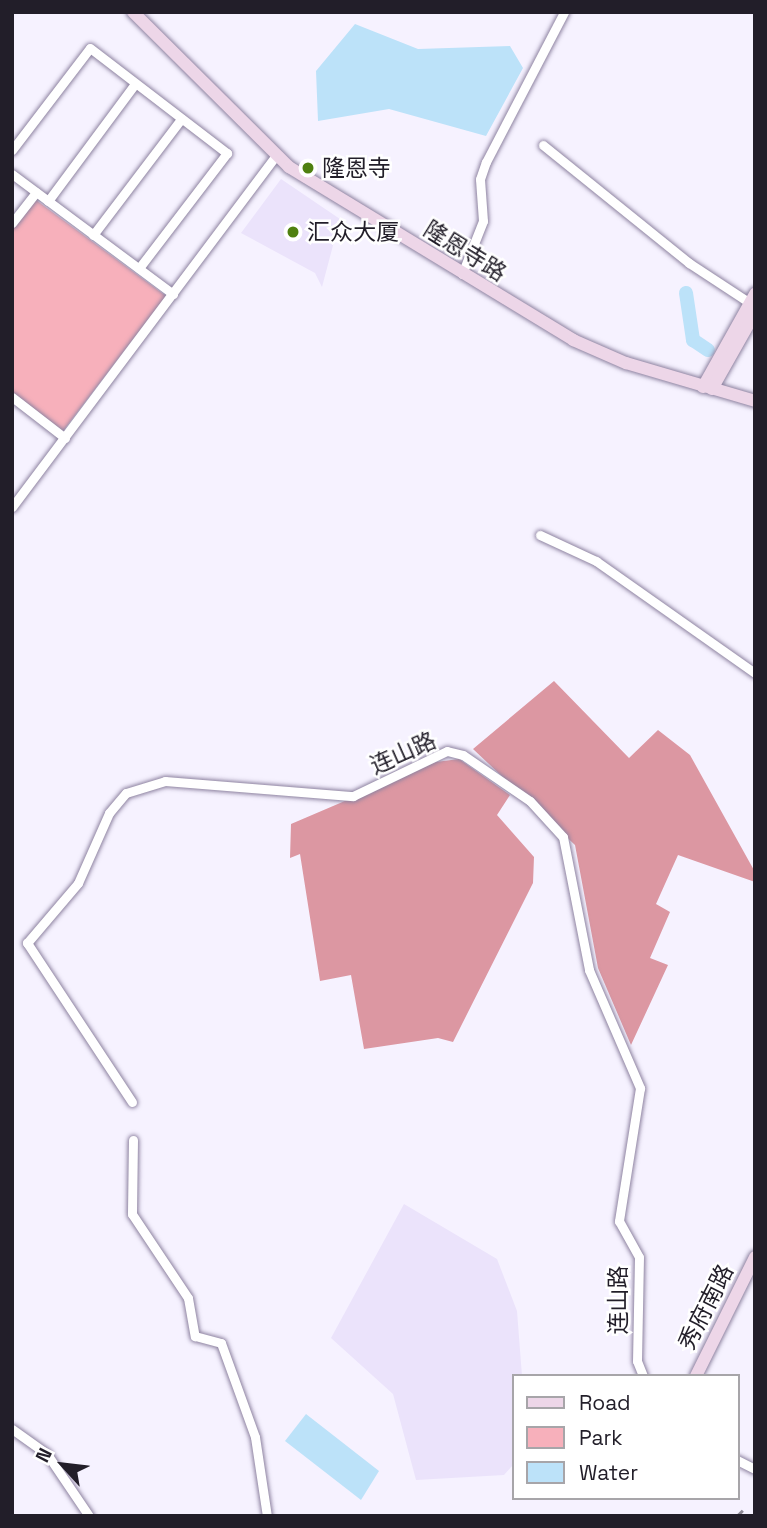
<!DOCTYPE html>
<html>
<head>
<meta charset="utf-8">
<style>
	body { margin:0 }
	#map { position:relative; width:767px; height:1528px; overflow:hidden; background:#f6f2ff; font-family:"Space Grotesk","Noto Sans SC",sans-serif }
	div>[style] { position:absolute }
	.built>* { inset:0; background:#ebe3fb }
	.green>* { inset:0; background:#f7b0bb }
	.forest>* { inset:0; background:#dc97a2 }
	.water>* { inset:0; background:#bce2f9 }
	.river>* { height:14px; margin:-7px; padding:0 7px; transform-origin:7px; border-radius:7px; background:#bce2f9 }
	.roads { filter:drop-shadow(0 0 2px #8e83a1) drop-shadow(0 0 2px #8e83a1) }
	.street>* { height:9px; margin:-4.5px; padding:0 4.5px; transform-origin:4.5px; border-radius:4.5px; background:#fff }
	.secondary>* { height:12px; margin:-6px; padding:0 6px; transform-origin:6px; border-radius:6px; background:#edd6e8 }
	.rail>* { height:2.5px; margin-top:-1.25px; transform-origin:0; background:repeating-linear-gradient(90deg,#8c8894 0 10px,transparent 0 15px) }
	.dots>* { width:19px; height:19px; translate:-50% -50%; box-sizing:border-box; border:4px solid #fff; border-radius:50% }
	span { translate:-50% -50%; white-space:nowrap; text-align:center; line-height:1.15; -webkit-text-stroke:5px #fff; paint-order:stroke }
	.poi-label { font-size:23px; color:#221e29 }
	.left { translate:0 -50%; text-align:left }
	.street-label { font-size:23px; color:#221e29 }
	.frame { position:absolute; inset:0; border:14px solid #221e29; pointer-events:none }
	.legend { position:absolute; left:512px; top:1374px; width:228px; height:126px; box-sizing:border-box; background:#fff; border:2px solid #a7a5a9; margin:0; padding:9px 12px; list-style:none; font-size:21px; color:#221e29 }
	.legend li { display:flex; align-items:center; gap:14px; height:35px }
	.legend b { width:35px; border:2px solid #a7a5a9 }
	.north { position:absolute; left:28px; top:1430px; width:70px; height:70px; -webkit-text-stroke:5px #fff; paint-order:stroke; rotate:297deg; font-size:19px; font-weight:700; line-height:28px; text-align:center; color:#221e29 }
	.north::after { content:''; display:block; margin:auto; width:24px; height:32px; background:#221e29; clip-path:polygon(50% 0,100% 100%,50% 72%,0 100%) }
</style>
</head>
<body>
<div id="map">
	<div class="built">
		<div style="clip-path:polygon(281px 179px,340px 219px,322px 287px,315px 273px,241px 233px)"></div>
		<div style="clip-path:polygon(404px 1204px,497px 1259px,517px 1311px,522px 1376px,513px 1376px,513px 1465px,504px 1475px,416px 1480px,393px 1394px,331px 1338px)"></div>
	</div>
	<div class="green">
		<div style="clip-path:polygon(36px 200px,166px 296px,63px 431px,12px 392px,12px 231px)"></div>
	</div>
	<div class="forest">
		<div style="clip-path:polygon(554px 681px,629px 758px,658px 730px,690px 755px,755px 872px,755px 882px,678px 855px,656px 904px,670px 912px,650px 958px,668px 965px,631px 1045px,598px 968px,575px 845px,473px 749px)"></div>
		<div style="clip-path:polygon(459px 759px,510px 795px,497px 815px,534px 857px,533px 883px,453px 1042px,438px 1038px,364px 1049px,351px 975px,320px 981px,300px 854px,290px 858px,291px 824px,436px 762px)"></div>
	</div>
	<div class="water">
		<div style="clip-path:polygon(355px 24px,418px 49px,510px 46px,523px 68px,486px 136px,389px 109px,318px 121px,316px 71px)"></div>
		<div style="clip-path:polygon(306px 1414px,379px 1471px,361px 1500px,285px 1441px)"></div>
	</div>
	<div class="river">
		<div style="left:686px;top:293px;width:48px;rotate:81.5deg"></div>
		<div style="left:693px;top:340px;width:18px;rotate:34deg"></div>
	</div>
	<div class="roads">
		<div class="street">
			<div style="left:543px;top:145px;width:188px;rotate:38.9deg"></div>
			<div style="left:689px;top:263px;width:73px;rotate:33.3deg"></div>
			<div style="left:12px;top:150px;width:128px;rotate:-52.6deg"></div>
			<div style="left:90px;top:48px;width:173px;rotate:37.5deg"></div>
			<div style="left:227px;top:153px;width:145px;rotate:127.4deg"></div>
			<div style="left:12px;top:174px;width:201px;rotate:36.7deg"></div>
			<div style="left:48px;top:201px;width:146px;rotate:-53.4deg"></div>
			<div style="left:12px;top:223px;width:39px;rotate:-52deg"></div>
			<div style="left:93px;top:235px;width:146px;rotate:-52.8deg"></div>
			<div style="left:462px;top:274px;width:57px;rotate:-68.4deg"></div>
			<div style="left:483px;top:221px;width:42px;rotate:-94.1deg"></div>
			<div style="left:480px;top:179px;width:18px;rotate:-71deg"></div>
			<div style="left:486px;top:162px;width:169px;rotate:-62.5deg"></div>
			<div style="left:12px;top:397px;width:67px;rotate:37.7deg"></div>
			<div style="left:12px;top:507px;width:438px;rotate:-53.1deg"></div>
			<div style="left:540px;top:535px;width:62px;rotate:24.9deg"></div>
			<div style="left:596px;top:561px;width:194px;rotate:35.2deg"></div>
			<div style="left:132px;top:1102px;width:191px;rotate:-123.4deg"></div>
			<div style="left:27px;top:943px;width:79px;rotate:-49.6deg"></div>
			<div style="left:78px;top:883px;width:77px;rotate:-66.1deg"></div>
			<div style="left:109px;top:813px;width:26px;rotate:-50deg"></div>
			<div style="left:126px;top:793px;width:41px;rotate:-17.1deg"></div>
			<div style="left:165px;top:781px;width:189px;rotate:4.6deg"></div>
			<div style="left:353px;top:796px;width:104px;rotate:-25.6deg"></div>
			<div style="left:447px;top:751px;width:16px;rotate:14deg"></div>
			<div style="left:463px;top:755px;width:81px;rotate:34.5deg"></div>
			<div style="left:530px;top:801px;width:49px;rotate:47.5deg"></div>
			<div style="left:563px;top:837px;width:136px;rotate:78.9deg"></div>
			<div style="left:589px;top:970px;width:129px;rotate:66.6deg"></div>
			<div style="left:640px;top:1088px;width:135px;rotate:99deg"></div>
			<div style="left:619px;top:1221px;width:41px;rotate:60.9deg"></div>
			<div style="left:639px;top:1257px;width:104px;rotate:91.1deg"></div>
			<div style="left:637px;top:1361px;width:16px;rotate:68deg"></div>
			<div style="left:133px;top:1140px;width:74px;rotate:90.8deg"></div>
			<div style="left:132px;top:1214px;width:101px;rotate:56.3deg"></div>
			<div style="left:188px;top:1298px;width:39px;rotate:80deg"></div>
			<div style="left:195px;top:1336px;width:27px;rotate:15deg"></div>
			<div style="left:221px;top:1343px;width:100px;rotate:70.1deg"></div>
			<div style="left:255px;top:1437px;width:80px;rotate:81.4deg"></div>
			<div style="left:12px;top:1429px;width:43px;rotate:35.5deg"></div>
			<div style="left:47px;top:1454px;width:75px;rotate:55.9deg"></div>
			<div style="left:737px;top:1460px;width:20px;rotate:27deg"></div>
		</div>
		<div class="secondary">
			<div style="left:133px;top:12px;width:220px;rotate:44.8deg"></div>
			<div style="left:289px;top:167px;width:333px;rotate:31.3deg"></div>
			<div style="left:573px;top:340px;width:58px;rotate:23.5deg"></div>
			<div style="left:626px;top:363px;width:134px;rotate:16.4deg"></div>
			<div style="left:703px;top:387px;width:107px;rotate:-60.8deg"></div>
			<div style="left:712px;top:389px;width:87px;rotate:-60.5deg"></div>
			<div style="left:696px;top:1376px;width:133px;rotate:-63.6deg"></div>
		</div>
	</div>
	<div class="rail">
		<div style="left:737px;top:1516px;width:8px;rotate:-45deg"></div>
	</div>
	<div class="dots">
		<div style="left:308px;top:168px;background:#4f8010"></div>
		<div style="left:293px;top:232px;background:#4f8010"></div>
	</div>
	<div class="poi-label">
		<span class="left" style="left:322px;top:168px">隆恩寺</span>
		<span class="left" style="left:307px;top:232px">汇众大厦</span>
	</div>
	<div class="street-label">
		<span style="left:465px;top:251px;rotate:32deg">隆恩寺路</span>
		<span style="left:403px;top:753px;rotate:-24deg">连山路</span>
		<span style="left:618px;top:1300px;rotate:-90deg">连山路</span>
		<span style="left:706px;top:1307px;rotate:-63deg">秀府南路</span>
	</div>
	<div class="frame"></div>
	<ul class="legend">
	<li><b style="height:9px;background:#edd6e8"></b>Road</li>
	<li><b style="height:19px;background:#f7b0bb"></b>Park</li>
	<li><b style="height:19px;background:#bce2f9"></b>Water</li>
	</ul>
	<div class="north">N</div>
</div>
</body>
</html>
